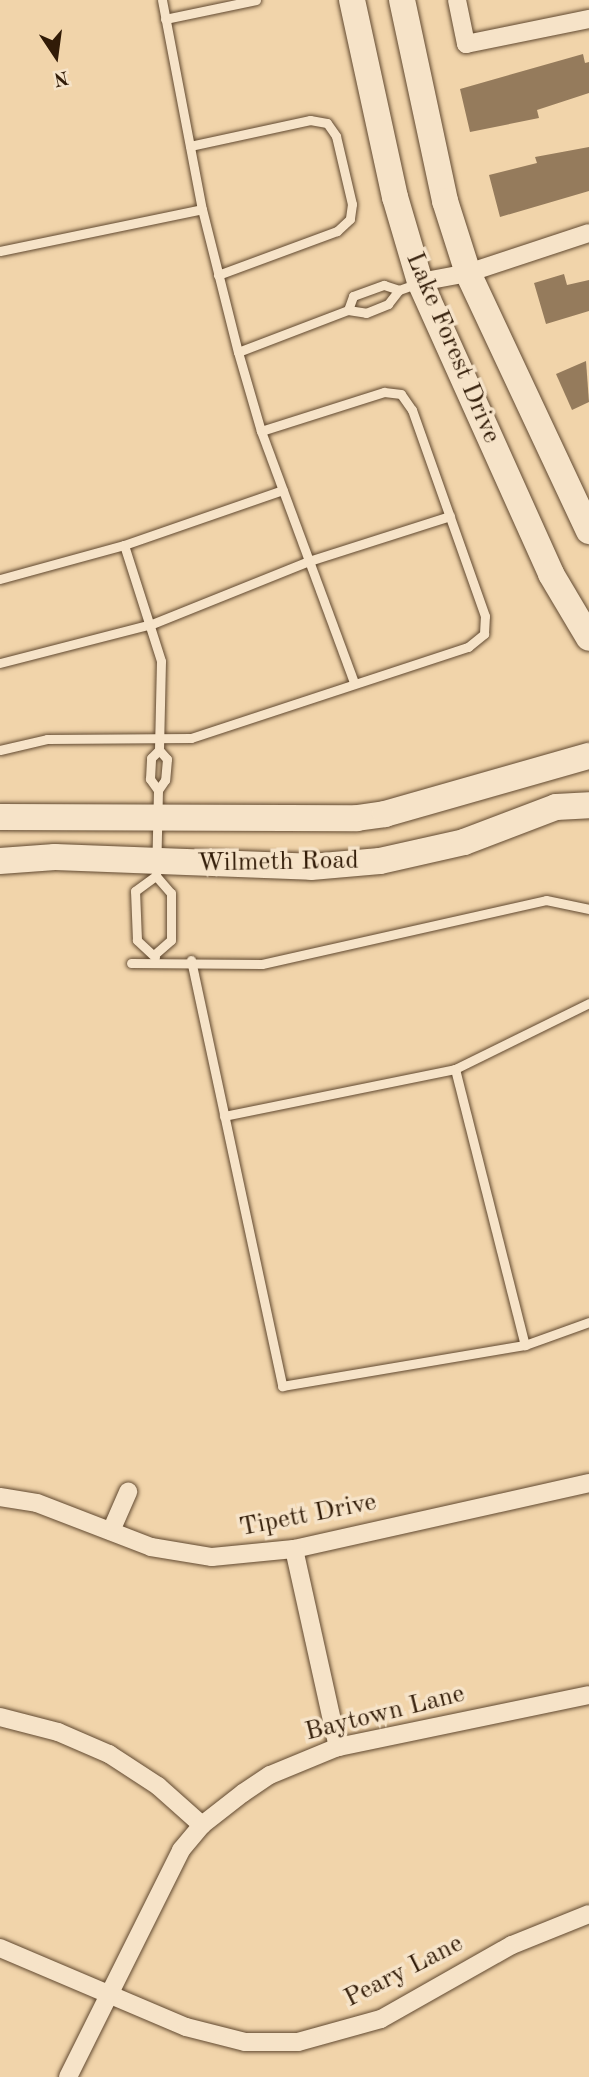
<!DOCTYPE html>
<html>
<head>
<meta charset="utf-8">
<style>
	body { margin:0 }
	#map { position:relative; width:589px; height:2077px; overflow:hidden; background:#f1d4aa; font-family:"Old Standard TT",serif }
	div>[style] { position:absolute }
	.building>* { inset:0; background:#957b5c }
	.roads { filter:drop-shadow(0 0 2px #614930) drop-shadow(0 0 2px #614930) }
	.lane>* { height:9px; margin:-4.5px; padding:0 4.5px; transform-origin:4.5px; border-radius:4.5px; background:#f6e3c8 }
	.street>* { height:18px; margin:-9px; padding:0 9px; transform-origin:9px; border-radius:9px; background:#f6e3c8 }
	.secondary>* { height:26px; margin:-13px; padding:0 13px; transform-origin:13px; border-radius:13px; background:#f6e3c8 }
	span { translate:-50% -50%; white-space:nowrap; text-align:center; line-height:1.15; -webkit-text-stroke:7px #f6e3c8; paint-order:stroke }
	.street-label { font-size:26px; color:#311b07 }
	.north { position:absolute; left:21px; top:21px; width:70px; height:70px; -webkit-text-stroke:5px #f6e3c8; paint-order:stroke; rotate:167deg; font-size:19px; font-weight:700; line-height:28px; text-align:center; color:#311b07 }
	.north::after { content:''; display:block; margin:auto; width:24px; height:32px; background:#311b07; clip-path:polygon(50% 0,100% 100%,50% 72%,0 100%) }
</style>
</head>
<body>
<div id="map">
	<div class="building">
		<div style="clip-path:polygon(583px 54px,585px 63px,589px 62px,589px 93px,537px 110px,539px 118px,470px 132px,460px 89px)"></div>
		<div style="clip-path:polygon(589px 147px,589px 191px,500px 217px,489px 175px,537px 163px,535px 157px)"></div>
		<div style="clip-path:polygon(564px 274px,567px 285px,589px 280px,589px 311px,546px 324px,534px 283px)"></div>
		<div style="clip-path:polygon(586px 361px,589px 402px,572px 410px,556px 374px)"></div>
	</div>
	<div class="roads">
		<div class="lane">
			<div style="left:162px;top:0;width:213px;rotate:79.2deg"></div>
			<div style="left:202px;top:209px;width:147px;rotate:75.9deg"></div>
			<div style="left:238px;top:352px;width:82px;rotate:73.8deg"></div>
			<div style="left:261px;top:431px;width:269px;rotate:69.7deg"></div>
			<div style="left:165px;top:19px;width:93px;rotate:-11.8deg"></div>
			<div style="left:190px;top:146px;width:123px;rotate:-12.2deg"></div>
			<div style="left:310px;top:120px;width:17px;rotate:10deg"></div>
			<div style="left:327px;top:123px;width:16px;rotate:55deg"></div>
			<div style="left:336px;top:136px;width:70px;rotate:76.8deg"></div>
			<div style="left:352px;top:204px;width:15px;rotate:98deg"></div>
			<div style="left:350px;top:219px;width:18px;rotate:137deg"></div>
			<div style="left:337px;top:231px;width:127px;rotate:159.7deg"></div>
			<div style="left:0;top:251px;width:206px;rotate:-11.7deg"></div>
			<div style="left:348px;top:310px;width:15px;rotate:-70deg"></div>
			<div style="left:353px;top:296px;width:33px;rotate:-20deg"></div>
			<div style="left:384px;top:285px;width:16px;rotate:18deg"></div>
			<div style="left:238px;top:352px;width:118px;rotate:-20.9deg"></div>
			<div style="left:348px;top:310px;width:18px;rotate:9deg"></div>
			<div style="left:366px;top:313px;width:24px;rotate:-22deg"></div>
			<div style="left:388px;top:304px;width:18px;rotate:-52deg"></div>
			<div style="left:399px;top:290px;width:20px;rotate:-20deg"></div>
			<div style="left:124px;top:545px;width:122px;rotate:72.3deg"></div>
			<div style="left:161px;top:661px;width:89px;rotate:91.3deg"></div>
			<div style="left:159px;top:750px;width:12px;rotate:48deg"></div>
			<div style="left:167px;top:759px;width:21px;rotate:95deg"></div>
			<div style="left:165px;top:780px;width:12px;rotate:125deg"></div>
			<div style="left:158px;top:790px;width:86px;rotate:91.3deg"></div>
			<div style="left:156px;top:876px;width:23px;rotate:49deg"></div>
			<div style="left:171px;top:893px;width:47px;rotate:90deg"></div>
			<div style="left:171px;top:940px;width:21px;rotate:139deg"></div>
			<div style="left:0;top:579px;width:129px;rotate:-15.3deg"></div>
			<div style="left:124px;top:545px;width:168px;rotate:-19.1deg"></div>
			<div style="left:0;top:663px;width:157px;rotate:-14.4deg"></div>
			<div style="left:152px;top:624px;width:169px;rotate:-21.9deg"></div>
			<div style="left:309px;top:561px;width:148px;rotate:-17.7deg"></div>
			<div style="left:0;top:750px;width:48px;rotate:-13.2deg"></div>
			<div style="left:47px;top:739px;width:144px;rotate:-0.4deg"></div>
			<div style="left:191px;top:738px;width:292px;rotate:-18.2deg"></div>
			<div style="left:468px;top:647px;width:21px;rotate:-39deg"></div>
			<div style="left:484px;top:634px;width:18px;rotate:-87deg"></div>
			<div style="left:485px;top:616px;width:219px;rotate:-109.5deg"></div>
			<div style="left:412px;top:410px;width:19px;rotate:-125deg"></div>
			<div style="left:401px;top:394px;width:17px;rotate:-173deg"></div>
			<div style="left:384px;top:392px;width:129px;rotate:162.4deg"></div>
			<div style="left:158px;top:790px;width:14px;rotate:-126deg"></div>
			<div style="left:150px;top:779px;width:21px;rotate:-87deg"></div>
			<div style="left:151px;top:758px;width:11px;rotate:-45deg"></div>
			<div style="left:155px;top:957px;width:25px;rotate:-137deg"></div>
			<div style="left:137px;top:940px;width:49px;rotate:-92.3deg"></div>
			<div style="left:135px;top:891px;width:26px;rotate:-36deg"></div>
			<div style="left:191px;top:960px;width:436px;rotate:77.9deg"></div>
			<div style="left:282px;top:1386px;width:246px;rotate:-9.6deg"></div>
			<div style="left:525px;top:1345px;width:68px;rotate:-19.8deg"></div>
			<div style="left:131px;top:963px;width:131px;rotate:0.4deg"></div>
			<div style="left:262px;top:964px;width:291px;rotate:-12.7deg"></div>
			<div style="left:546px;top:900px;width:44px;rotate:11.8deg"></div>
			<div style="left:455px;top:1069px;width:285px;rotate:75.8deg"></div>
			<div style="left:224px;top:1116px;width:236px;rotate:-11.5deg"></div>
			<div style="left:455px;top:1069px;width:149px;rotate:-26.2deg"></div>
		</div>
		<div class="street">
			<div style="left:457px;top:0;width:45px;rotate:78.4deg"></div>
			<div style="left:466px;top:44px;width:126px;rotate:-11.5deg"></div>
			<div style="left:420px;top:282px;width:49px;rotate:-10.6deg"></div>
			<div style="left:468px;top:273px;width:127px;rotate:-18.3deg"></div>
			<div style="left:0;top:1497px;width:37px;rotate:9deg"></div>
			<div style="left:37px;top:1503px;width:122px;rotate:21.1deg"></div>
			<div style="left:151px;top:1547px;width:62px;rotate:9.3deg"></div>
			<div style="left:212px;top:1557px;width:82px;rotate:-5.6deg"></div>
			<div style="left:294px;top:1549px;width:302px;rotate:-12.6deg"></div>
			<div style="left:111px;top:1531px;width:43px;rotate:-66.4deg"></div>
			<div style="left:294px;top:1549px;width:203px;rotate:77.5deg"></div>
			<div style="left:0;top:1717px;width:60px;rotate:14.5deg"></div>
			<div style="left:58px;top:1732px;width:56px;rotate:23.3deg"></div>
			<div style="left:109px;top:1754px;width:59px;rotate:33.1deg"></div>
			<div style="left:158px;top:1786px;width:59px;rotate:41.6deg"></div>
			<div style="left:0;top:1948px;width:202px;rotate:23deg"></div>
			<div style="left:186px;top:2027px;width:61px;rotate:14.3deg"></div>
			<div style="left:245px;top:2042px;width:53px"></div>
			<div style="left:298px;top:2042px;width:86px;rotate:-15.5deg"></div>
			<div style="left:381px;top:2019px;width:150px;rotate:-29.5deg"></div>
			<div style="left:512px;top:1945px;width:83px;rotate:-21.9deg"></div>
			<div style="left:68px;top:2077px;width:254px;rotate:-63.5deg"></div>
			<div style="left:181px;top:1850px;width:33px;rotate:-50deg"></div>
			<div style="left:202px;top:1825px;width:52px;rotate:-38deg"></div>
			<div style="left:243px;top:1793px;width:32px;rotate:-34deg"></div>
			<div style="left:270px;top:1775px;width:74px;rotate:-22.4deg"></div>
			<div style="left:338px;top:1747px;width:256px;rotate:-11.7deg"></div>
		</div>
		<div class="secondary">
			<div style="left:352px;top:0;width:202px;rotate:77.7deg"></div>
			<div style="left:395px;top:197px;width:89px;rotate:73.6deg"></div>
			<div style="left:420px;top:282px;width:320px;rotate:65.8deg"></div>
			<div style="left:551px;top:574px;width:74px;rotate:59.3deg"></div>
			<div style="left:402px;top:0;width:206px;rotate:77.9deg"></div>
			<div style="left:445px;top:201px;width:76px;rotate:72.3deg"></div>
			<div style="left:468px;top:273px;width:285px;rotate:64.9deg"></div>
			<div style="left:0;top:817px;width:357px;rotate:0.2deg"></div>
			<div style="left:357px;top:818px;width:28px;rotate:-8deg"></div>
			<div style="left:385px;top:814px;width:212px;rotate:-15.9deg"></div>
			<div style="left:0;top:861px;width:55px;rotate:-4.2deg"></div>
			<div style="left:55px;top:857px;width:256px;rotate:2.2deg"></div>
			<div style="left:311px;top:867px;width:69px;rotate:-5deg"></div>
			<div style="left:380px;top:861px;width:86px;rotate:-12.7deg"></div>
			<div style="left:464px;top:842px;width:98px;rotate:-20.8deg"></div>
			<div style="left:556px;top:807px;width:33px;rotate:-3deg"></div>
		</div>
	</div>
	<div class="street-label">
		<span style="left:452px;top:348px;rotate:67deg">Lake Forest Drive</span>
		<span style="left:278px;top:863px;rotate:-1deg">Wilmeth Road</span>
		<span style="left:308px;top:1516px;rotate:-11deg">Tipett Drive</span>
		<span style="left:385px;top:1714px;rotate:-14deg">Baytown Lane</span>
		<span style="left:404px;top:1972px;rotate:-27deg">Peary Lane</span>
	</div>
	<div class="north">N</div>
</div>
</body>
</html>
